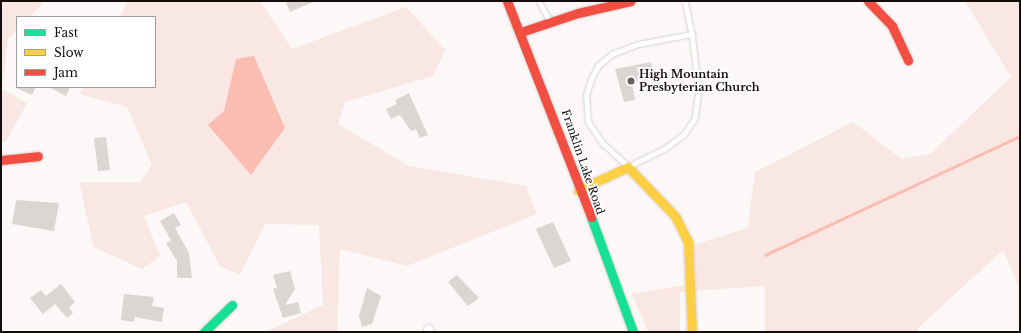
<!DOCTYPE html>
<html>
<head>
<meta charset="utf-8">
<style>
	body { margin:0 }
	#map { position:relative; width:1021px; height:333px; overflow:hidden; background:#fbf8f7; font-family:"Libre Baskerville",serif }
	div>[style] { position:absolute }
	.green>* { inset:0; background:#f9e7e3 }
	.water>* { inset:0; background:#f9bdb2 }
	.stream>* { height:2.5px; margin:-1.25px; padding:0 1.25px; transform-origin:1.25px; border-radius:1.25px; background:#f9bdb2 }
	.building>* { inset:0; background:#dbd5d3 }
	.roads { filter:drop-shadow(0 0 1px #d8d1d0) drop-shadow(0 0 1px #d8d1d0) }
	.lane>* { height:4.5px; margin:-2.25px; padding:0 2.25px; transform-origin:2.25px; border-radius:2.25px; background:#fefefe }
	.street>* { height:9px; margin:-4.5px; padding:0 4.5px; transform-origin:4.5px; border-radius:4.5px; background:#fefefe }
	.fast>* { height:9px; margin:-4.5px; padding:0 4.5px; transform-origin:4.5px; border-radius:4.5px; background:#16e098 }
	.slow>* { height:9px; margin:-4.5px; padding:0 4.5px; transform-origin:4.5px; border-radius:4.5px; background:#ffcf43 }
	.jam>* { height:9px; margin:-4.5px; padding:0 4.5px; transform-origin:4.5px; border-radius:4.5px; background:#f24e42 }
	.dots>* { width:11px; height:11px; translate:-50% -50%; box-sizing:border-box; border:2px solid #fff; border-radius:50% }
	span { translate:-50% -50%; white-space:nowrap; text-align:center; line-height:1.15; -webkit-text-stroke:3.5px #fff; paint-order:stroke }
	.poi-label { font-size:11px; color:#150d0c; font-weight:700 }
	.left { translate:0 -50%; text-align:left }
	.street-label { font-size:11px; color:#150d0c }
	.frame { position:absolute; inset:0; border:2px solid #150d0c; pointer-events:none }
	.legend { position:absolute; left:16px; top:16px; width:140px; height:72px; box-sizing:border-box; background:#fff; border:1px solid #a19e9e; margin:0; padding:5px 7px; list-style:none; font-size:12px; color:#150d0c }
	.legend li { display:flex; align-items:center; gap:8px; height:20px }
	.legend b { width:20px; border:1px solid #a19e9e }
</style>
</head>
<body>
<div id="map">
	<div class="green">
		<div style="clip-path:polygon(1px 1px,45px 1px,29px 17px,17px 17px,17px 30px,8px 39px,2px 89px,27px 103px,6px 142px,1px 142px)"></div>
		<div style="clip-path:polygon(128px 1px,260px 1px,292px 49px,406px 7px,445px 50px,433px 76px,345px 102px,338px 124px,409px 166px,526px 186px,537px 214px,407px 266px,340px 249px,337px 332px,265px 332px,323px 305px,319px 225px,265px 224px,240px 275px,220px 266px,186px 202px,144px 216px,160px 256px,142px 269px,94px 247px,79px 182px,140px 182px,152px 165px,127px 107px,80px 94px,84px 87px,155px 87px,155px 17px,120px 17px)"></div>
		<div style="clip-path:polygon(965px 1px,1020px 1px,1020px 289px,1003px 250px,918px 328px,919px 332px,765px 332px,765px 286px,680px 292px,680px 332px,648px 332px,632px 294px,696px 283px,693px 245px,748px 228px,755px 172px,853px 122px,902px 159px,930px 154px,1011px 77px)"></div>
	</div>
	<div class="water">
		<div style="clip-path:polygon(254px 56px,285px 128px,251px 175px,208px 125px,224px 111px,236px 59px)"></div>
	</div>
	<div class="stream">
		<div style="left:765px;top:255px;width:281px;rotate:-25deg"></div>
	</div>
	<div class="building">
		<div style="clip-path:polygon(292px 1px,316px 1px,290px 12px,286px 3px)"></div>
		<div style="clip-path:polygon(651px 62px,654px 79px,632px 83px,635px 100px,624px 102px,615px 69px)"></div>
		<div style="clip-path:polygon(14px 87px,36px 87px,32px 95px)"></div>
		<div style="clip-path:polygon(49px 87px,70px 87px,66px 96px)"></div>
		<div style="clip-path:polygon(409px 93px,428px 135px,420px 138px,416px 129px,411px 131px,400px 115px,391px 119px,386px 109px,397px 104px,395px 100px)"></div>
		<div style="clip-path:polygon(106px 137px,110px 170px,98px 171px,94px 138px)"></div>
		<div style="clip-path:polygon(16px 200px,59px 203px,54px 231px,12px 224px)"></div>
		<div style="clip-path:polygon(174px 213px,181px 225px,175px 228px,189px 253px,192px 278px,177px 278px,177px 261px,166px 243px,171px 240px,160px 221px)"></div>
		<div style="clip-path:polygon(553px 222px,571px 261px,554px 268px,536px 229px)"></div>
		<div style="clip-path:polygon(290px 271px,295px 289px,285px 305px,298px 302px,301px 313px,283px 318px,273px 289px,277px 288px,273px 275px)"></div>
		<div style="clip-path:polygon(457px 275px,479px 298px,468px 306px,448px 282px)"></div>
		<div style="clip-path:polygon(61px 284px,75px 302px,69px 308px,73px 313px,67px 318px,55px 304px,43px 314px,30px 298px,41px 290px,46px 296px)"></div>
		<div style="clip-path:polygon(367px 288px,381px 296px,372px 324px,362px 327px,359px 316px)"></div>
		<div style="clip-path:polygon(124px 294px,154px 297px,152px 306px,164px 308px,162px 322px,135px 317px,134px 322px,121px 320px)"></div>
	</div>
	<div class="roads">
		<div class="lane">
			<div style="left:539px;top:1px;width:23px;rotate:61deg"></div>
			<div style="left:685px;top:1px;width:34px;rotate:78deg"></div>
			<div style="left:692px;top:34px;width:56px;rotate:82.9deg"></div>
			<div style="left:699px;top:90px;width:29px;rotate:98deg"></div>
			<div style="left:695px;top:119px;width:18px;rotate:124deg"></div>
			<div style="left:685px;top:134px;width:25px;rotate:143deg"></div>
			<div style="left:665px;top:149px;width:41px;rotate:154.1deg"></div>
			<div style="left:628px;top:167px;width:35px;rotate:-137deg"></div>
			<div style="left:602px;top:143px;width:25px;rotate:-124deg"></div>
			<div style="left:588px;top:122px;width:27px;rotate:-94deg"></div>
			<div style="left:586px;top:95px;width:19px;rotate:-72deg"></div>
			<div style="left:592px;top:77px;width:13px;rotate:-61deg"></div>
			<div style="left:598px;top:66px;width:18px;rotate:-41deg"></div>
			<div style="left:612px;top:54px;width:28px;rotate:-21deg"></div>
			<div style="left:638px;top:44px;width:55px;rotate:-10.5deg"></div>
		</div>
		<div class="street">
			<div style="left:428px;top:329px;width:3px;rotate:72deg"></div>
		</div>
		<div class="fast">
			<div style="left:591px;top:217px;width:122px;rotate:69.9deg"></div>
			<div style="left:204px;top:332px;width:39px;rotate:-44deg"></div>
		</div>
		<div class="slow">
			<div style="left:578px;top:190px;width:55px;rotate:-24.7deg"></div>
			<div style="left:628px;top:167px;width:68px;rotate:46.2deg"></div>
			<div style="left:675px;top:216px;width:28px;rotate:63deg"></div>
			<div style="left:688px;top:241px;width:91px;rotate:87.5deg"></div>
		</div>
		<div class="jam">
			<div style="left:507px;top:1px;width:232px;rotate:68.7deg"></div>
			<div style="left:868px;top:1px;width:35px;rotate:46deg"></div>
			<div style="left:892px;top:26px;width:38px;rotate:65deg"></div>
			<div style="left:521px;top:32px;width:60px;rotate:-18.4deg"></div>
			<div style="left:578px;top:13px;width:54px;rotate:-12.8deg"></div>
			<div style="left:1px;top:160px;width:37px;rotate:-6deg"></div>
		</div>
	</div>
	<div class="dots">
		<div style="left:631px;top:81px;background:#665f5e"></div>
	</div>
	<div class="poi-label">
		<span class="left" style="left:639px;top:81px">High Mountain<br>Presbyterian Church</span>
	</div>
	<div class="street-label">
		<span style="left:583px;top:162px;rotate:71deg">Franklin Lake Road</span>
	</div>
	<div class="frame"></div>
	<ul class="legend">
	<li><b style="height:5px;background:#16e098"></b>Fast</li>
	<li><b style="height:5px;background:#ffcf43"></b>Slow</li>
	<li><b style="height:5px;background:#f24e42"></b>Jam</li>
	</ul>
</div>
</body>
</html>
